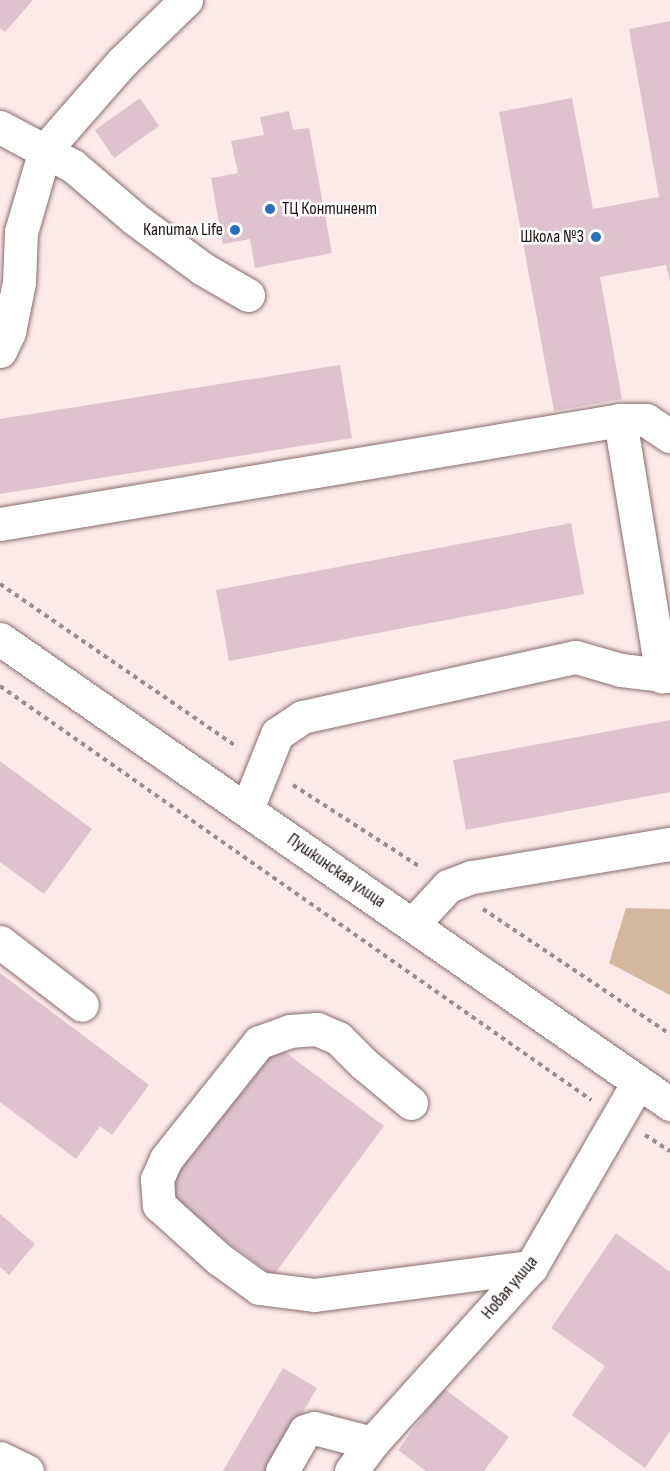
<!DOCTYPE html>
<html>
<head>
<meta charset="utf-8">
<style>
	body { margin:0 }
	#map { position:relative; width:670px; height:1471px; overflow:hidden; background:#fce9e9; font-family:"Sofia Sans Condensed",sans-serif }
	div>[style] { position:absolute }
	.green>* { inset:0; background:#d4b89e }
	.building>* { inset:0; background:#dec3ce }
	.path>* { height:4px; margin-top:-2px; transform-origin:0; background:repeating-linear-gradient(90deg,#9c8d8d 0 4.5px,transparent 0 9px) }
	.roads { filter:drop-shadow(0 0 2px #886d6e) drop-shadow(0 0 2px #886d6e) }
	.minor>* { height:33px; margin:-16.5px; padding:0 16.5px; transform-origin:16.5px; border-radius:16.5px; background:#fff }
	.major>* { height:33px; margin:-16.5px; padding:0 16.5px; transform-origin:16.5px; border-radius:16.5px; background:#fff }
	.dots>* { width:16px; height:16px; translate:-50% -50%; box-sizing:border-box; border:3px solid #fff; border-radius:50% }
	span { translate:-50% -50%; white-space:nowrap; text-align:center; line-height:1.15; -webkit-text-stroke:5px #fff; paint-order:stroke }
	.poi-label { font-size:18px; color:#1f1415 }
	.left { translate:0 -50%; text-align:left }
	.right { translate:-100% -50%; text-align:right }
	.street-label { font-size:18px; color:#1f1415 }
</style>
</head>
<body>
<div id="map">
	<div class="green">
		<div style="clip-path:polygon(626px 908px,670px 909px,670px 995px,609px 963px)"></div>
	</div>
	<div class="building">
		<div style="clip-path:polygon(0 0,33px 0,5px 32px,0 28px)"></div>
		<div style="clip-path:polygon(670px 21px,670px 282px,666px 265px,600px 277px,622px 399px,554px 411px,499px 112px,572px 98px,593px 209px,659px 197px,629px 29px)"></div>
		<div style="clip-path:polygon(140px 98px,159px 126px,114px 158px,95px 130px)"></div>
		<div style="clip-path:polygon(289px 111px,293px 130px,309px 128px,332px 253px,255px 268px,250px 239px,223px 244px,211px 178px,238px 173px,231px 141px,264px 135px,260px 117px)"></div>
		<div style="clip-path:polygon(340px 365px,352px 438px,0 494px,0 419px)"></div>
		<div style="clip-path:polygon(571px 523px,584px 594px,229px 661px,216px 590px)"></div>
		<div style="clip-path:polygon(670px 720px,670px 792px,466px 830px,453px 760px)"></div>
		<div style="clip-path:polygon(0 761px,92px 829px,44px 894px,0 862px)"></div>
		<div style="clip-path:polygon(0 973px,149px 1085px,112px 1135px,100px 1126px,76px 1159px,0 1102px)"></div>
		<div style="clip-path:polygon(273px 1043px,384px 1126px,273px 1276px,163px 1194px)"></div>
		<div style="clip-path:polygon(0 1214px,35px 1244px,9px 1275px,0 1267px)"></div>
		<div style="clip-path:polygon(616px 1233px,670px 1272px,670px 1431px,645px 1468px,572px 1415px,605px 1366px,551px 1328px)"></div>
		<div style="clip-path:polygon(283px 1368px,317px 1388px,269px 1471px,223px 1471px)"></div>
		<div style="clip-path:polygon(443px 1388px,509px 1437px,484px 1471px,426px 1471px,398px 1450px)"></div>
	</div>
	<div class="path">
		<div style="left:0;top:584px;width:288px;rotate:34.5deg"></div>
		<div style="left:0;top:686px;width:722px;rotate:35.01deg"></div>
		<div style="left:293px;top:785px;width:151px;rotate:32.8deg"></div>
		<div style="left:483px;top:909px;width:225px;rotate:33.8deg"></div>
		<div style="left:645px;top:1135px;width:30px;rotate:33deg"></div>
	</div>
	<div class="roads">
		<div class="minor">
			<div style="left:0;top:127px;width:83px;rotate:28.1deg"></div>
			<div style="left:73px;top:166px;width:82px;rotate:40.5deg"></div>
			<div style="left:135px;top:219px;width:84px;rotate:36.3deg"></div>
			<div style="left:203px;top:269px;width:52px;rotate:30deg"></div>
			<div style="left:0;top:351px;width:21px;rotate:-65deg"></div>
			<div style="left:9px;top:332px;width:51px;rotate:-78.7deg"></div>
			<div style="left:19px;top:282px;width:50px;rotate:-87.7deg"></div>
			<div style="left:21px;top:232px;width:85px;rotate:-73.7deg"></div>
			<div style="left:45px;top:150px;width:118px;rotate:-48.8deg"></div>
			<div style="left:123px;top:61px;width:88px;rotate:-44.1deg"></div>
			<div style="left:620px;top:420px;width:260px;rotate:80.7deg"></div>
			<div style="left:0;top:524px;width:629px;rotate:-9.52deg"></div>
			<div style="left:620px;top:420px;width:26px"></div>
			<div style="left:646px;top:420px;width:29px;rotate:34deg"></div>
			<div style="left:247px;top:809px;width:81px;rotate:-68.2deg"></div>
			<div style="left:277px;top:734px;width:30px;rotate:-34deg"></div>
			<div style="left:302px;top:717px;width:280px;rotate:-12.4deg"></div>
			<div style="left:576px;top:657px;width:47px;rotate:16.1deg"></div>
			<div style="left:621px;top:670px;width:49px;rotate:7deg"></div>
			<div style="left:413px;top:924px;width:52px;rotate:-47.4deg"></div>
			<div style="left:448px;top:886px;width:26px;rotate:-21deg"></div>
			<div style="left:472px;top:877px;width:201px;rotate:-9.5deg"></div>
			<div style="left:0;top:942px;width:103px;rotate:37.5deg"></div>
			<div style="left:411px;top:1103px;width:62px;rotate:-140.2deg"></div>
			<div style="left:363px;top:1063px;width:35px;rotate:-135deg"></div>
			<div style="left:338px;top:1038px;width:23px;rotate:-157deg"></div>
			<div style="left:317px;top:1029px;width:27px;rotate:176deg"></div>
			<div style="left:290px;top:1031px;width:33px;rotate:160deg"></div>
			<div style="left:259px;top:1042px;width:149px;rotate:128.5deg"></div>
			<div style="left:166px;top:1159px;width:22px;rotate:114deg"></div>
			<div style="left:157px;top:1179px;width:26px;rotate:86deg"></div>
			<div style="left:159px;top:1205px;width:81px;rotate:42deg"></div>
			<div style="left:219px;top:1259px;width:49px;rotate:35.9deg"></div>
			<div style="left:259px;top:1288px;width:55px;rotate:7.3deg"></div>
			<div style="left:314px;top:1295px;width:219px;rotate:-7.4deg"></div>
			<div style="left:0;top:1458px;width:30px;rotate:26deg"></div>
			<div style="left:282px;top:1471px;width:46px;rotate:-60.1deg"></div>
			<div style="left:305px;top:1431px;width:9px;rotate:-18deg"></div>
			<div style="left:314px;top:1428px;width:60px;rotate:14.5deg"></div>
			<div style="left:351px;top:1471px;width:35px;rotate:-53deg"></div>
			<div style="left:372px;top:1443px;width:237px;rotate:-47.9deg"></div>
			<div style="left:531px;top:1267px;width:211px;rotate:-59.9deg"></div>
		</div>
		<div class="major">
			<div style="left:0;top:639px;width:816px;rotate:34.76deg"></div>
		</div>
	</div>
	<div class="dots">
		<div style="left:270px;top:209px;background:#2a6ebf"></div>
		<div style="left:235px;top:230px;background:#2a6ebf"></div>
		<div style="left:596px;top:237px;background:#2a6ebf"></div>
	</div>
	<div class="poi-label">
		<span class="left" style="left:282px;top:209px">ТЦ Континент</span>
		<span class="right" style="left:223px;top:230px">Капитал Life</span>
		<span class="right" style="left:584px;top:237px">Школа №3</span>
	</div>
	<div class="street-label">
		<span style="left:336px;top:871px;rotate:35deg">Пушкинская улица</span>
		<span style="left:510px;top:1288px;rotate:-50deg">Новая улица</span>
	</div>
</div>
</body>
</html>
